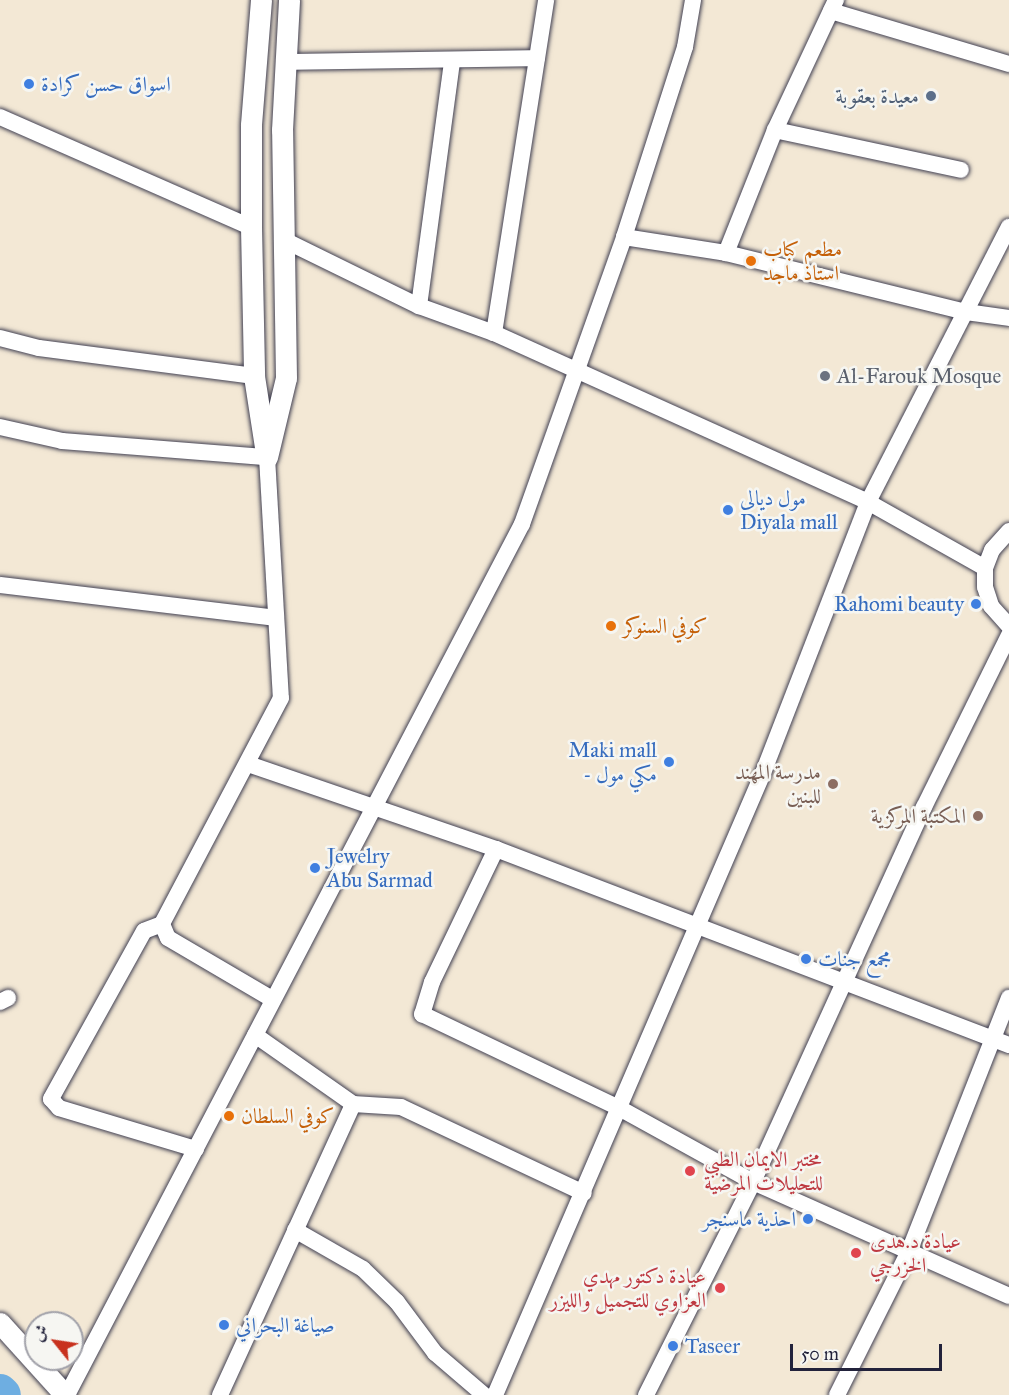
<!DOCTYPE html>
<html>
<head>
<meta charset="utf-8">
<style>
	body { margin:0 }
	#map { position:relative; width:1009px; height:1395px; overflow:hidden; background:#f3e8d5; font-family:"IM FELL Great Primer",Amiri,serif }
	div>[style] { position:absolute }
	.river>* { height:36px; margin:-18px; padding:0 18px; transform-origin:18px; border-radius:18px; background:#6eaee1 }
	.roads { filter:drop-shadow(0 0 2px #414052) drop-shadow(0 0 2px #414052) }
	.minor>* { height:16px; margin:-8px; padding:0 8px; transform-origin:8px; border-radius:8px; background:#fff }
	.tertiary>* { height:21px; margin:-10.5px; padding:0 10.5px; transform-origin:10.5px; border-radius:10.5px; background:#fff }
	.dots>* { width:16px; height:16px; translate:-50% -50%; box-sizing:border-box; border:3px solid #f6f6f2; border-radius:50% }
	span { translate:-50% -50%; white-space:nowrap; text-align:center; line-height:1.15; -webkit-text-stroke:5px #f6f6f2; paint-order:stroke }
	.shop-label { font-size:21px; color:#366cbe }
	.left { translate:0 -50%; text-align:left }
	.right { translate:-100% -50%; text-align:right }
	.service-label { font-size:21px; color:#4e5e75 }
	.food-label { font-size:21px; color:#c56008 }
	.worship-label { font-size:21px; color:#5b616d }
	.education-label { font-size:21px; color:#785e54 }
	.health-label { font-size:21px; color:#be3a42 }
	.north { position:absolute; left:24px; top:1311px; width:60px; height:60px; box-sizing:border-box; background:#f6f6f2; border:2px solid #a1a1a9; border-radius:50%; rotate:300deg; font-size:16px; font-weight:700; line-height:24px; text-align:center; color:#22223b }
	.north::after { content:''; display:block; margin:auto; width:21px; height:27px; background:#c8321e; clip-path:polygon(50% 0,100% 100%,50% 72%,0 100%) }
	.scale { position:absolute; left:790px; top:1344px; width:152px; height:27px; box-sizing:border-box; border:3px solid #22223b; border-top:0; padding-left:8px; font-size:18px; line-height:21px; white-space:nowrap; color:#22223b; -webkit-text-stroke:4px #f6f6f2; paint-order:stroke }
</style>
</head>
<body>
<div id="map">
	<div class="river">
		<div style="left:0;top:1392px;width:4px;rotate:45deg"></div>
	</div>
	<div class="roads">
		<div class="minor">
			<div style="left:831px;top:11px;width:186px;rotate:16.6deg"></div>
			<div style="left:284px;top:62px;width:253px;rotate:-0.9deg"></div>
			<div style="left:0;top:117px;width:274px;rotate:23.7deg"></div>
			<div style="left:775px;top:130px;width:190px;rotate:12.1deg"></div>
			<div style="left:624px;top:237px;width:103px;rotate:8.9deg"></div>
			<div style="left:726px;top:253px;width:247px;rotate:13.8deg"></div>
			<div style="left:966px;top:312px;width:43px;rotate:7.9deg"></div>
			<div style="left:282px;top:239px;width:153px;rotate:26.1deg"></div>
			<div style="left:419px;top:306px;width:80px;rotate:19.8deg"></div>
			<div style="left:494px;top:333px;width:410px;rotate:24.3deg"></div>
			<div style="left:868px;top:502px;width:134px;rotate:29.4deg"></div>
			<div style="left:726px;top:253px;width:132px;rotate:-68.3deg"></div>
			<div style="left:775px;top:130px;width:144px;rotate:-64.9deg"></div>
			<div style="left:419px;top:306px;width:247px;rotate:-82.3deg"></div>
			<div style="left:494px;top:333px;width:337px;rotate:-81.1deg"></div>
			<div style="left:0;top:338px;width:40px;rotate:14.4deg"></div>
			<div style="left:39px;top:348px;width:217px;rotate:7.4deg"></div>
			<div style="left:0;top:427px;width:64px;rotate:12.7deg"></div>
			<div style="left:62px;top:441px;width:206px;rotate:4.5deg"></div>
			<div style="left:267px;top:457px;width:241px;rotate:86.7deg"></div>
			<div style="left:281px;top:698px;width:255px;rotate:117.8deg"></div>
			<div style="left:162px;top:924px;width:19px;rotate:159deg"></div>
			<div style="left:144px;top:931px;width:192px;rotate:119deg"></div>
			<div style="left:51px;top:1099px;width:12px;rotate:48deg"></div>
			<div style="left:59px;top:1108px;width:143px;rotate:16.7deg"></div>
			<div style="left:1009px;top:531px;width:25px;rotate:132deg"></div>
			<div style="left:992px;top:550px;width:19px;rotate:111deg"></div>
			<div style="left:985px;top:568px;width:19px;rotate:90deg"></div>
			<div style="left:985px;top:587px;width:20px;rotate:72deg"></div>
			<div style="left:991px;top:606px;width:27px;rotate:48deg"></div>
			<div style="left:0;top:585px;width:277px;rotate:6.8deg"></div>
			<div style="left:248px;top:764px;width:262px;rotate:18.9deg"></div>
			<div style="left:496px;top:849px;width:549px;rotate:20.91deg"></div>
			<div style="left:496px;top:849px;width:148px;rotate:115.7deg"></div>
			<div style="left:432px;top:982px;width:34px;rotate:107deg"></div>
			<div style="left:422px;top:1014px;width:221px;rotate:25.5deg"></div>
			<div style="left:621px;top:1109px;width:151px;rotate:28.9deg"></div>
			<div style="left:753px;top:1182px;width:280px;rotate:24deg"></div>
			<div style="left:162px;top:924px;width:15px;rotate:67deg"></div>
			<div style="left:168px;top:938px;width:121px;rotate:30.4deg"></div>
			<div style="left:0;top:1002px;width:9px;rotate:-27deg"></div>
			<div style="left:255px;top:1035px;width:120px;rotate:35.1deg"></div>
			<div style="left:353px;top:1104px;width:48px;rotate:3.6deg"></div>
			<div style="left:401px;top:1107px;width:202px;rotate:25.2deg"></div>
			<div style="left:295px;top:1230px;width:78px;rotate:29.8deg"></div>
			<div style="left:363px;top:1269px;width:47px;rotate:44.1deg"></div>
			<div style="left:397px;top:1302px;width:64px;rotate:53.3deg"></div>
			<div style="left:435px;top:1353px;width:65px;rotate:40.6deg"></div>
			<div style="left:67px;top:1395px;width:983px;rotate:-62.42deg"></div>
			<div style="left:522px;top:524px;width:305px;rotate:-70.4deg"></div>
			<div style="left:624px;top:237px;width:200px;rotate:-72.2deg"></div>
			<div style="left:685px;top:47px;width:48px;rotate:-80.3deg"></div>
			<div style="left:220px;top:1395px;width:320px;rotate:-65.4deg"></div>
			<div style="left:495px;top:1395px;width:677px;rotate:-66.69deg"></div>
			<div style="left:763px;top:773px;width:291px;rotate:-68.8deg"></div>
			<div style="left:868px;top:502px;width:309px;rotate:-62.9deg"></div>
			<div style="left:646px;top:1395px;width:238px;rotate:-63.3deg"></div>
			<div style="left:753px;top:1182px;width:412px;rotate:-65.5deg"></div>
			<div style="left:924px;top:807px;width:192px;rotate:-63.7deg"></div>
			<div style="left:837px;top:1395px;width:163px;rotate:-63.4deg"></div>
			<div style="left:910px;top:1249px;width:270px;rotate:-68.5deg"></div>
		</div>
		<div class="tertiary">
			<div style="left:261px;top:0;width:125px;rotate:94.6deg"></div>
			<div style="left:251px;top:125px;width:102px;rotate:90deg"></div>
			<div style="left:251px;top:227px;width:149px;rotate:88.8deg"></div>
			<div style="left:254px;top:376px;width:72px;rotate:81.2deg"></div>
			<div style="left:267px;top:457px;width:81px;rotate:-76.5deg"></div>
			<div style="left:286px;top:378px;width:248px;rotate:-90.9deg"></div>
			<div style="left:282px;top:130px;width:130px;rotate:-86.9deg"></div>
			<div style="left:0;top:1323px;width:97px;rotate:47.9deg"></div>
		</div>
	</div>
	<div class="dots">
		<div style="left:29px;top:84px;background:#3f7fe0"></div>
		<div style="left:931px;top:96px;background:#5c6f8a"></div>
		<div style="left:751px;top:261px;background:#e8710a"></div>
		<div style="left:825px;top:376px;background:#6b7280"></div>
		<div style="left:728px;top:510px;background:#3f7fe0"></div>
		<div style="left:976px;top:604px;background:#3f7fe0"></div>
		<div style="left:611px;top:626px;background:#e8710a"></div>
		<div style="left:669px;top:762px;background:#3f7fe0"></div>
		<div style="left:833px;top:784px;background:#8d6e63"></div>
		<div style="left:978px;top:816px;background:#8d6e63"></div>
		<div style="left:315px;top:868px;background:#3f7fe0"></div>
		<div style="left:806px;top:959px;background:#3f7fe0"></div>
		<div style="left:229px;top:1116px;background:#e8710a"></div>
		<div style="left:690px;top:1171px;background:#e0444e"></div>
		<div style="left:808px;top:1219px;background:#3f7fe0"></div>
		<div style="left:856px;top:1253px;background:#e0444e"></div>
		<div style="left:720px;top:1288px;background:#e0444e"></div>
		<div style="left:224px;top:1325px;background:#3f7fe0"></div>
		<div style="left:673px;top:1346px;background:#3f7fe0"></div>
	</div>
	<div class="shop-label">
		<span class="left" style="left:41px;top:84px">اسواق حسن كرادة</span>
		<span class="left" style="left:740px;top:510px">مول ديالى<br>Diyala mall</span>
		<span class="right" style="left:964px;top:604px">Rahomi beauty</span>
		<span class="right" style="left:657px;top:762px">Maki mall<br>- مكي مول</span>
		<span class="left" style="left:327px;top:868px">Jewelry<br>Abu Sarmad</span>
		<span class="left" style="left:818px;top:959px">مجمع جنات</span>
		<span class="right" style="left:796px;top:1219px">احذية ماسنجر</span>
		<span class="left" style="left:236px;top:1325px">صياغة البحراني</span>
		<span class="left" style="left:685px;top:1346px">Taseer</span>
	</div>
	<div class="service-label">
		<span class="right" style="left:919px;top:96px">معيدة بعقوبة</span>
	</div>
	<div class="food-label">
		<span class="left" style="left:763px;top:261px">مطعم كباب<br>استاذ ماجد</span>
		<span class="left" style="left:623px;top:626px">كوفي السنوكر</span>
		<span class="left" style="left:241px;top:1116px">كوفي السلطان</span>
	</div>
	<div class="worship-label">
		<span class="left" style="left:837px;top:376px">Al-Farouk Mosque</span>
	</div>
	<div class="education-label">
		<span class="right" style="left:821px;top:784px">مدرسة المهند<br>للبنين</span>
		<span class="right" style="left:966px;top:816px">المكتبة المركزية</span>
	</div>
	<div class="health-label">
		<span class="left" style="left:704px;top:1171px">مختبر الايمان الطبي<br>للتحليلات المرضية</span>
		<span class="left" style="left:870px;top:1253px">عيادة د.هدى<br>الخزرجي</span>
		<span class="right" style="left:706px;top:1288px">عيادة دكتور مهدي<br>العزاوي للتجميل والليزر</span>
	</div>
	<div class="north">ش</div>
	<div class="scale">50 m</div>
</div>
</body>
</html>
